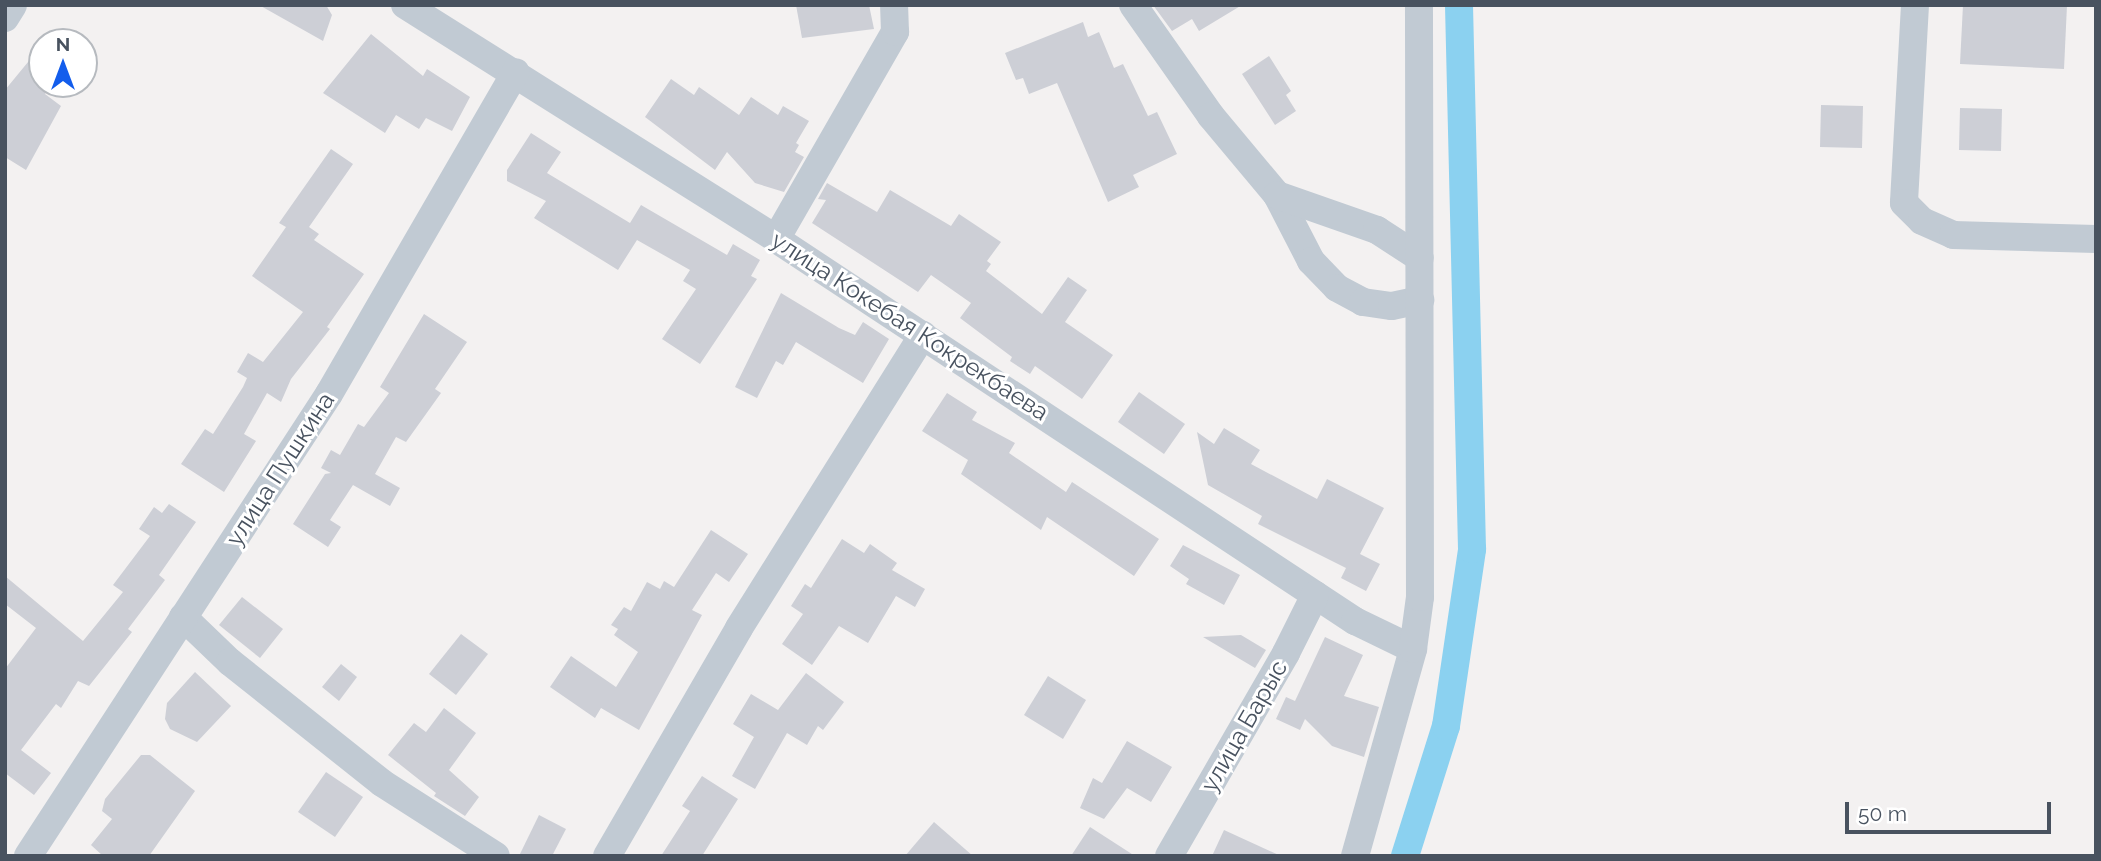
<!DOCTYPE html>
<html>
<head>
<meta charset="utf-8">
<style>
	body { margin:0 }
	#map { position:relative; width:2101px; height:861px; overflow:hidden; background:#f3f1f1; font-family:Raleway,sans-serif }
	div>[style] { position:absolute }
	.canal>* { height:28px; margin:-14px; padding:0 14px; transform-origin:14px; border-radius:14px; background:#8bd1f0 }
	.building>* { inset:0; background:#cdcfd6 }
	.street>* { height:28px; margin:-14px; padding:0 14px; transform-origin:14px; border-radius:14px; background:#c1cad3 }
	span { translate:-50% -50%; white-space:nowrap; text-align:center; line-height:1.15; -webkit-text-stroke:6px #fff; paint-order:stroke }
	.street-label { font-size:24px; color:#48525f }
	.frame { position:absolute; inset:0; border:7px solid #48525f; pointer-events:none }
	.north { position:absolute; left:28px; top:28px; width:70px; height:70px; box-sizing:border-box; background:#fff; border:2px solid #b6babf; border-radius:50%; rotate:0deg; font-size:19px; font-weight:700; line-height:28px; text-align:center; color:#48525f }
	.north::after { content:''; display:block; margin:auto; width:24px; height:32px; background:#135dec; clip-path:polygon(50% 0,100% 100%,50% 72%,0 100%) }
	.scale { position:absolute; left:1845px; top:802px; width:206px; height:32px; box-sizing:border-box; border:4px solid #48525f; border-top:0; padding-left:9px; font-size:21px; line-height:24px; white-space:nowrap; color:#48525f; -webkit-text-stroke:5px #fff; paint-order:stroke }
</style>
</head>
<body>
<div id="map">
	<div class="canal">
		<div style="left:1405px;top:856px;width:136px;rotate:-72.5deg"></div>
		<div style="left:1446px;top:726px;width:179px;rotate:-81.6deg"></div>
		<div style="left:1472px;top:549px;width:544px;rotate:-91.37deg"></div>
	</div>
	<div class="building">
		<div style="clip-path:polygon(259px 5px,326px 5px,332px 15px,323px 41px)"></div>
		<div style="clip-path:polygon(796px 5px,869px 5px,874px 29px,802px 38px)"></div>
		<div style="clip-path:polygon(1153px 5px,1242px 5px,1199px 31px,1192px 19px,1172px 31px)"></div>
		<div style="clip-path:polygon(1963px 5px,2067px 5px,2064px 69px,1960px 64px)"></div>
		<div style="clip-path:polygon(1083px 22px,1088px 37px,1099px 32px,1114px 68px,1123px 64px,1148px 116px,1157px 112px,1177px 154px,1133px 175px,1139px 187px,1108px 202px,1057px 83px,1029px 94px,1023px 78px,1016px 80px,1005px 53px)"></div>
		<div style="clip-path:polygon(371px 34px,423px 76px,427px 69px,470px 97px,452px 131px,426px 118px,419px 129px,396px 115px,385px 133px,323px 93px)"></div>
		<div style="clip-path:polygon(42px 45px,42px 84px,53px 84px,45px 94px,61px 106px,26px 170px,5px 157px,5px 90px)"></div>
		<div style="clip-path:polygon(1269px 56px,1291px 91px,1286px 95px,1296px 111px,1275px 125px,1242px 74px)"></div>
		<div style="clip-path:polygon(671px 79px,694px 95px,699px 87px,739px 115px,751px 97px,778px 115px,783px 106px,809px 121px,796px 143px,799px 145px,795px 152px,804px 157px,784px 192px,755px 183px,727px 152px,715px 170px,645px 117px)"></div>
		<div style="clip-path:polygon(1821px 105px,1863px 106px,1862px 148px,1820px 147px)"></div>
		<div style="clip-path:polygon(1960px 108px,2002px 109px,2001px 151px,1959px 150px)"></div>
		<div style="clip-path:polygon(531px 133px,561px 152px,547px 173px,630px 223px,641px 205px,727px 255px,733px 244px,760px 260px,751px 276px,757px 279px,700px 364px,662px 339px,696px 289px,683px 281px,690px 270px,637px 240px,618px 270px,534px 218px,546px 201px,507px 181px,507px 170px)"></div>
		<div style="clip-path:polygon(331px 149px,353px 164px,309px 227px,319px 234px,314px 240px,364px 274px,327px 327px,330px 329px,291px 379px,281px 402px,267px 393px,244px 434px,256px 441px,224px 492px,181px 464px,205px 429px,213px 434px,243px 387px,247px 378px,237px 372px,248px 353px,263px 362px,303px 312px,252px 276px,286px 227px,279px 223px)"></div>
		<div style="clip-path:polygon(827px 183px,877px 212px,890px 190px,951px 226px,959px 214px,1001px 242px,987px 261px,991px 264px,986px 271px,1042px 314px,1068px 277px,1087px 290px,1065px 322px,1113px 355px,1082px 399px,1035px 366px,1030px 374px,1010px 361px,1012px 357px,960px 318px,971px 303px,931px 275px,918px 292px,812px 223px,826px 200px,818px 199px)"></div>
		<div style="clip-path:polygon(781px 293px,839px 328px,855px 335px,863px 322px,889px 339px,863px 383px,796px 342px,783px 365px,776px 361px,757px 398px,735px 387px)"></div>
		<div style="clip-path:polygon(424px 314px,467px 342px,435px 389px,441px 393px,406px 442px,396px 437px,375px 474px,400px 488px,390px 506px,353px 485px,330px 520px,341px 527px,328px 547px,293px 524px,325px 474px,331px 473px,321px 468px,331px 450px,340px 455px,358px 424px,364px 427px,389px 393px,380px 387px)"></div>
		<div style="clip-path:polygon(1139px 392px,1185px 424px,1164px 454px,1118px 422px)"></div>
		<div style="clip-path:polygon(947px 393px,977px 412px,972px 420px,1015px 443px,1009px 453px,1066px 492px,1072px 482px,1159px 539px,1134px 576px,1047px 517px,1041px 530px,961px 474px,968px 460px,922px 431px)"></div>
		<div style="clip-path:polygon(1224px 428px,1260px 450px,1251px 464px,1317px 499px,1327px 479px,1384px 508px,1360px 554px,1380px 564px,1366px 591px,1341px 578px,1346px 568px,1258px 524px,1262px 516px,1208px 485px,1197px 432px,1214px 444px)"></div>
		<div style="clip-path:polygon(169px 504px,196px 522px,159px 575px,165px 580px,128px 629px,132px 632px,89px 686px,78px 681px,61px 708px,56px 704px,21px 750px,51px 773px,34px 795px,5px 773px,5px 669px,36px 628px,5px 604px,5px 576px,83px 641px,123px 592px,113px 585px,150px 536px,139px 529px,154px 507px,162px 513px)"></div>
		<div style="clip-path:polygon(711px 530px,748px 554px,729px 582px,716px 573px,692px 610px,702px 615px,639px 730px,601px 708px,595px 718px,550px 687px,571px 656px,616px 687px,638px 652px,614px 635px,618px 629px,611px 625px,624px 607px,631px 611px,647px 582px,660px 589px,664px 581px,674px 587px)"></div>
		<div style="clip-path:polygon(842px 539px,864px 553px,870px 544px,897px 563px,892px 570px,925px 589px,915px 607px,896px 596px,868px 643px,839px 626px,812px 665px,782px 644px,803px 614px,791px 606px,805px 584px,811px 588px)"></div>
		<div style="clip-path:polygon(1183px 545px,1240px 575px,1224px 605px,1186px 584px,1189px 579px,1170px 566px)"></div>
		<div style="clip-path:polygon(242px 597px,283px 629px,260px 658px,219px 625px)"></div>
		<div style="clip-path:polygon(461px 634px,488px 654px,456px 695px,429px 674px)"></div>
		<div style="clip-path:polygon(1241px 635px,1266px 650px,1255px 668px,1203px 637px)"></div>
		<div style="clip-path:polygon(1325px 637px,1363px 655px,1344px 696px,1379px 707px,1364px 757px,1332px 746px,1305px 719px,1300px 730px,1276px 719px,1286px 697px,1295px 701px)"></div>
		<div style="clip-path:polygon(341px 664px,357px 677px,339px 701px,322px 687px)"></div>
		<div style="clip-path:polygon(195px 672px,231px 706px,197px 742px,170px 729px,165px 719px,167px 703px)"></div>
		<div style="clip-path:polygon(806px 673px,844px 702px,823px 730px,818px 726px,807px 745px,787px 733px,755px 789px,732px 776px,754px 737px,733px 724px,751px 694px,778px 710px)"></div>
		<div style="clip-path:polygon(1048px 676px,1086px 700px,1063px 739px,1024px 715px)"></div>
		<div style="clip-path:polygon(444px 708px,476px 733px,449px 770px,479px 797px,465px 816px,434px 796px,436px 793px,388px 755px,414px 723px,426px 732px)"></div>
		<div style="clip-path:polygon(1127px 741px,1172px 767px,1151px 802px,1127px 788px,1104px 819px,1080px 808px,1093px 778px,1102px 783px)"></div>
		<div style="clip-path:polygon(141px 755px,150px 755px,195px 791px,149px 856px,103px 856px,91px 845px,112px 819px,102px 811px,105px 799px)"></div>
		<div style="clip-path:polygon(326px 772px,363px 797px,335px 837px,298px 812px)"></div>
		<div style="clip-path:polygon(702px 776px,738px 799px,702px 856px,661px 856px,690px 811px,682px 806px)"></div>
		<div style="clip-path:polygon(539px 815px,566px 829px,552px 856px,519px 856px)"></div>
		<div style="clip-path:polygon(934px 822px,973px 856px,905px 856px)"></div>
		<div style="clip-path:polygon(1090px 827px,1135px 856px,1071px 856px)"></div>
		<div style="clip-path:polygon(1224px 830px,1281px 856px,1212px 856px)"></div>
	</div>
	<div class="street">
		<div style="left:405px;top:5px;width:439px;rotate:32.2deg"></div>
		<div style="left:776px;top:239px;width:694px;rotate:33.42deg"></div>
		<div style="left:1355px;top:621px;width:64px;rotate:25.8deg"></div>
		<div style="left:1133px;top:5px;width:136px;rotate:54.9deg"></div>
		<div style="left:1211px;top:116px;width:103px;rotate:50.1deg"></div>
		<div style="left:1277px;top:195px;width:74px;rotate:62.7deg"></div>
		<div style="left:1311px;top:261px;width:37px;rotate:46deg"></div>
		<div style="left:1337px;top:288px;width:30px;rotate:28deg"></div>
		<div style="left:1363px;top:302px;width:29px;rotate:8deg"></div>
		<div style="left:1392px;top:306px;width:29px;rotate:-12deg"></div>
		<div style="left:1915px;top:5px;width:198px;rotate:93.2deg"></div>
		<div style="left:1904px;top:203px;width:25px;rotate:45deg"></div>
		<div style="left:1922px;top:221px;width:34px;rotate:24deg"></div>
		<div style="left:1953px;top:235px;width:143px;rotate:1.6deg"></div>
		<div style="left:5px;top:18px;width:15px;rotate:-58deg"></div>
		<div style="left:1277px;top:195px;width:106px;rotate:19.3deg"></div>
		<div style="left:1377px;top:230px;width:51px;rotate:33.1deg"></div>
		<div style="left:776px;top:239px;width:239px;rotate:-60.1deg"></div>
		<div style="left:895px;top:32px;width:27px;rotate:-92deg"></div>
		<div style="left:183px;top:617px;width:65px;rotate:43.8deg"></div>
		<div style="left:230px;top:662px;width:194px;rotate:38.5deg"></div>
		<div style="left:382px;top:783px;width:135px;rotate:32.6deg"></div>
		<div style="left:28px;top:856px;width:551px;rotate:-56.92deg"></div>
		<div style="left:329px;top:394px;width:372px;rotate:-59.9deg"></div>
		<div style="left:607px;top:856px;width:263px;rotate:-59.9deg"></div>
		<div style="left:739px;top:628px;width:346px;rotate:-57.9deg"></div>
		<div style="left:1169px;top:856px;width:234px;rotate:-60deg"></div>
		<div style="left:1286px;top:653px;width:65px;rotate:-63.4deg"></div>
		<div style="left:1355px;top:856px;width:215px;rotate:-74.3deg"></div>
		<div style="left:1413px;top:649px;width:52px;rotate:-82.3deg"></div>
		<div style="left:1420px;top:597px;width:592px;rotate:-90.1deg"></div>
	</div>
	<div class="street-label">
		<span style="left:910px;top:326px;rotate:33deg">улица Кокебая Кокрекбаева</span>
		<span style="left:280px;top:469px;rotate:-57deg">улица Пушкина</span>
		<span style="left:1244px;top:726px;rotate:-60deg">улица Барыс</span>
	</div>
	<div class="frame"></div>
	<div class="north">N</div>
	<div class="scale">50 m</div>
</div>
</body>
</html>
